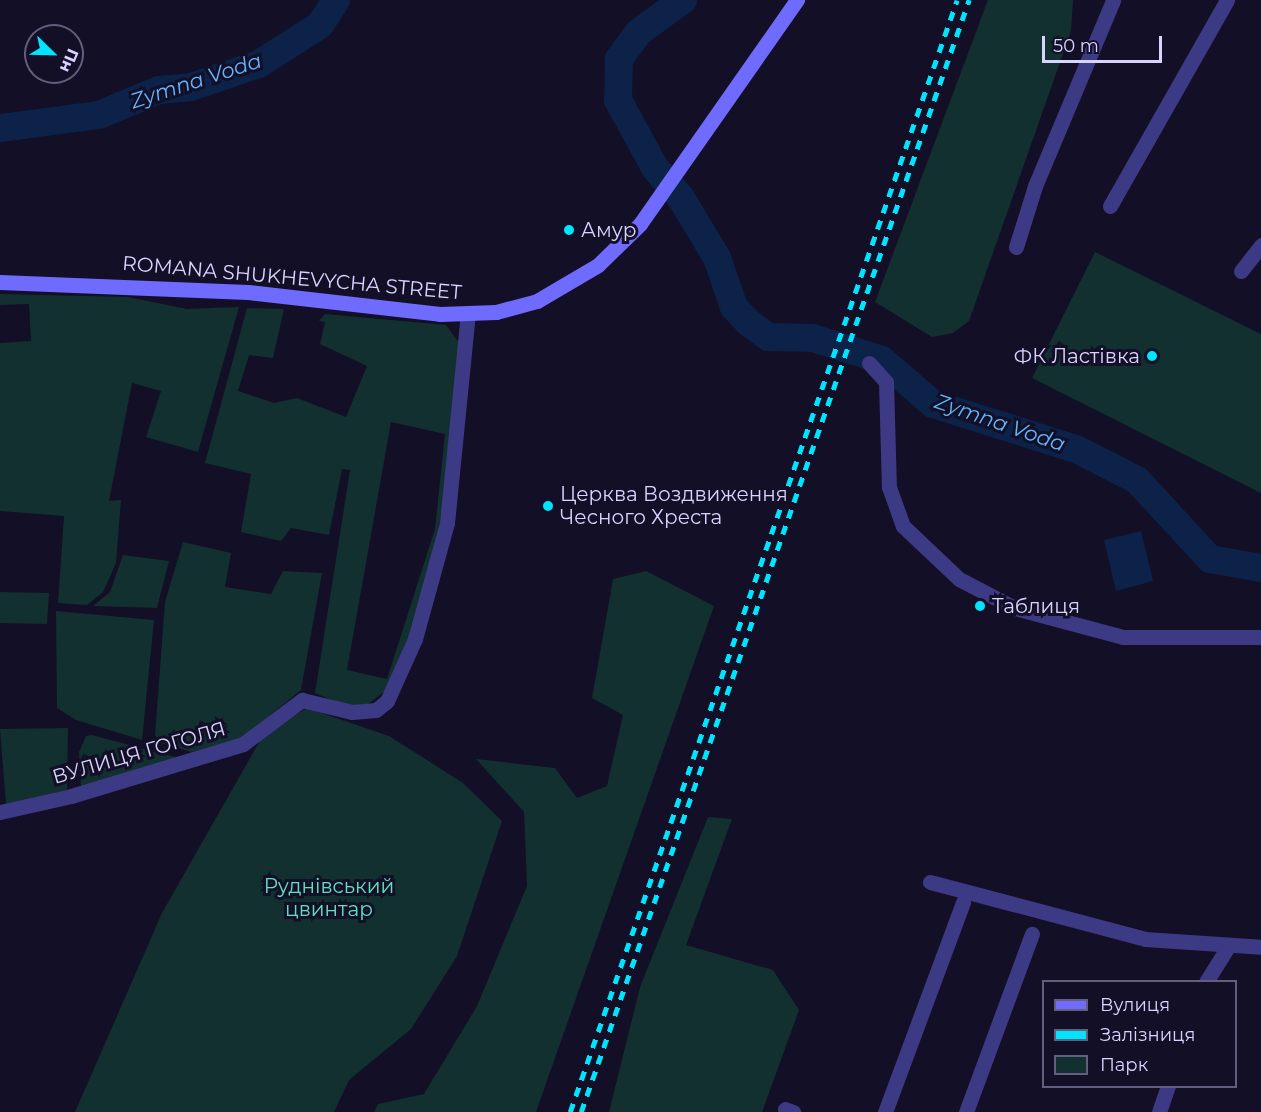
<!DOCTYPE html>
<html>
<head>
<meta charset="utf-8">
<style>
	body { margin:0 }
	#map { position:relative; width:1261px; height:1112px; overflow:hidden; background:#130f26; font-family:Montserrat,sans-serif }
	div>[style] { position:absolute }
	.green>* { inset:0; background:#12302f }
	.water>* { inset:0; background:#0c2248 }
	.river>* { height:28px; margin:-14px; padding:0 14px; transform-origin:14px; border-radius:14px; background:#0c2248 }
	.street>* { height:15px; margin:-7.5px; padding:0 7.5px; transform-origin:7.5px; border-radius:7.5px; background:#3d3a85 }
	.secondary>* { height:15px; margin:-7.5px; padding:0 7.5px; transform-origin:7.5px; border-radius:7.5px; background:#6f6bff }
	.rail>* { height:4.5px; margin-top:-2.25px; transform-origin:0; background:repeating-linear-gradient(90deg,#00e5ff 0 9px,transparent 0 17px) }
	.dots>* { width:16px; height:16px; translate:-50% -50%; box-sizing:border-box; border:3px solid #130f26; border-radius:50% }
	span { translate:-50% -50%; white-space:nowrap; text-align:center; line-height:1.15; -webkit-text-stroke:6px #130f26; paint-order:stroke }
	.poi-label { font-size:20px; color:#d9d4ff }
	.left { translate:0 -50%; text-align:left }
	.right { translate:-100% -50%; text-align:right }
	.street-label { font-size:20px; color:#d9d4ff }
	.park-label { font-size:20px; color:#5fe0c0 }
	.water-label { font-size:21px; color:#62b6ff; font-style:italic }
	.legend { position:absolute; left:1042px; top:980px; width:195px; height:108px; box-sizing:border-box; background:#130f26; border:2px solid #625e7d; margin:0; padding:8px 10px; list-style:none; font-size:18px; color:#d9d4ff }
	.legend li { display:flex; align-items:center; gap:12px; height:30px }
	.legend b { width:30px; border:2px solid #625e7d }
	.north { position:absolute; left:24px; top:24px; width:60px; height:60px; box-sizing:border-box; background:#130f26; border:2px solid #625e7d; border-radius:50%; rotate:113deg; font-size:16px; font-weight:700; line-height:24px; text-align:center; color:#d9d4ff }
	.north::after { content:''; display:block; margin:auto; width:21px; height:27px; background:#00e5ff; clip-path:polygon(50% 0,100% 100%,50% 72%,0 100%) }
	.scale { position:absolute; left:1042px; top:36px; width:120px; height:27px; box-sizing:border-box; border:3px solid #d9d4ff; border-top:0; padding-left:8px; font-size:18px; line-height:21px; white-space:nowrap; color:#d9d4ff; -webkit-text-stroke:4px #130f26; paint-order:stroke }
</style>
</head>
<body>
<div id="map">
	<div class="green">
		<div style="clip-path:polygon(988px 0,1073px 0,1071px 31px,969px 321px,953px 333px,932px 337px,875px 302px)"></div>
		<div style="clip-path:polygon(1095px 252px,1261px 334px,1261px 493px,1032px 378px)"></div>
		<div style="clip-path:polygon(0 294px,128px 297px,187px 309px,239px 307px,198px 452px,146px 437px,161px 391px,132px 383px,109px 501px,121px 500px,116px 563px,103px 592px,87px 605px,58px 603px,64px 516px,0 511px,0 343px,31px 341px,29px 304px,0 305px)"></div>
		<div style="clip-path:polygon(evenodd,247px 308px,284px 309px,273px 358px,249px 355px,238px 391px,274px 403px,297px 398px,346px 417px,367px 366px,320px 344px,325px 322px,319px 321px,325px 314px,446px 325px,460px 344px,444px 505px,413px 629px,385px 691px,368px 704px,348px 707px,315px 693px,350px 470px,342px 469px,329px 535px,291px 528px,281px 541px,241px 532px,251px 474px,205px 463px,247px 308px,391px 422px,445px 434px,435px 529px,387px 679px,347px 670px,391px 422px)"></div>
		<div style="clip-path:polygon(183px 542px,231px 553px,225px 587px,271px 594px,283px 571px,322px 573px,301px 690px,239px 740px,192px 752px,160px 743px,155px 735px,165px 602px)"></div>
		<div style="clip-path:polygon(123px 555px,169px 561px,157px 608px,93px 606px,110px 592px)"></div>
		<div style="clip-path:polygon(646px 571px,714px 606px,536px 1112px,374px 1112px,378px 1104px,424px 1094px,477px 1006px,527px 886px,524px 812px,476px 759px,555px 768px,577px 798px,607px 786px,623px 715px,592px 698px,613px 579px)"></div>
		<div style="clip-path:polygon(0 592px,49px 593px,47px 624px,0 623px)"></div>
		<div style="clip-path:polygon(56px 611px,154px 620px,142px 740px,76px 720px,57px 708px)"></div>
		<div style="clip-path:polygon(307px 708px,389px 736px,463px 783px,502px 821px,457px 956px,411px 1029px,349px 1080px,334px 1112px,75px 1112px,162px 913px,262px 737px)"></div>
		<div style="clip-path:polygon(68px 728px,67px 790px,6px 804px,0 729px)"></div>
		<div style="clip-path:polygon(86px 736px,92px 735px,179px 758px,81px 787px,79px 752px)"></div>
		<div style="clip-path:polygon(708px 817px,732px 819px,686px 945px,773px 970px,799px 1010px,762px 1112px,609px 1112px,640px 987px)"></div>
	</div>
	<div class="water">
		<div style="clip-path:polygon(1141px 531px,1153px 581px,1116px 591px,1104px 540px)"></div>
	</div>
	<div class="river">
		<div style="left:683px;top:0;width:54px;rotate:144deg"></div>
		<div style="left:639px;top:32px;width:34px;rotate:127deg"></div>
		<div style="left:619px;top:59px;width:41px;rotate:91.4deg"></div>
		<div style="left:618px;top:100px;width:77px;rotate:61.4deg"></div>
		<div style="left:655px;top:168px;width:40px;rotate:49deg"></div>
		<div style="left:681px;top:198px;width:70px;rotate:59deg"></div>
		<div style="left:717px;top:258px;width:52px;rotate:70.9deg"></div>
		<div style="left:734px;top:307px;width:21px;rotate:47deg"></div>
		<div style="left:748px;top:322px;width:25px;rotate:37deg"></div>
		<div style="left:768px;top:337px;width:45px;rotate:1.3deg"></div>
		<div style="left:813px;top:338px;width:72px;rotate:17.7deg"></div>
		<div style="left:882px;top:360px;width:67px;rotate:40.8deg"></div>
		<div style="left:933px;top:404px;width:150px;rotate:17.5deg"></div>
		<div style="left:1076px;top:449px;width:68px;rotate:26.9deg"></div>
		<div style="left:1137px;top:480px;width:108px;rotate:47.3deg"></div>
		<div style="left:1210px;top:559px;width:52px;rotate:10deg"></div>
		<div style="left:0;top:128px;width:100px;rotate:-7.5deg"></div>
		<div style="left:99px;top:115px;width:65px;rotate:-22.6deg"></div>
		<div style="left:159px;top:90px;width:32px;rotate:-5deg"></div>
		<div style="left:191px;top:87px;width:72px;rotate:-18.7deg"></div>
		<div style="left:259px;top:64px;width:72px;rotate:-32.6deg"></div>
		<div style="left:320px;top:25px;width:30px;rotate:-57deg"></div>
	</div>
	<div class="street">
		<div style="left:1110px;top:206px;width:237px;rotate:-60.4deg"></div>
		<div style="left:1016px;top:247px;width:64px;rotate:-72.7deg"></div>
		<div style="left:1035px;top:186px;width:202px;rotate:-67.2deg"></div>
		<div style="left:1241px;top:271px;width:33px;rotate:-52deg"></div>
		<div style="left:869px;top:363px;width:25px;rotate:48deg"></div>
		<div style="left:886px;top:382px;width:105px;rotate:88.4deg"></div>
		<div style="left:889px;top:487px;width:41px;rotate:70.3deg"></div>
		<div style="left:903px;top:526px;width:77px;rotate:43.4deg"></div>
		<div style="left:959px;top:579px;width:63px;rotate:27.4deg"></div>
		<div style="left:1015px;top:608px;width:112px;rotate:15deg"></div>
		<div style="left:1123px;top:637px;width:138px"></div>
		<div style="left:0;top:812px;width:73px;rotate:-12.7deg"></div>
		<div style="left:71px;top:796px;width:180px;rotate:-16.8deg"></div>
		<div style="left:243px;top:744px;width:74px;rotate:-36.7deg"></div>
		<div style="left:302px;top:700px;width:51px;rotate:13.5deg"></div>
		<div style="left:352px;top:712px;width:24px;rotate:-5deg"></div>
		<div style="left:376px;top:710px;width:14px;rotate:-39deg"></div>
		<div style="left:387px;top:701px;width:68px;rotate:-65.7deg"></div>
		<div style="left:415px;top:639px;width:120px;rotate:-74.6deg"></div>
		<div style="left:447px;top:523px;width:210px;rotate:-84.3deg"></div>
		<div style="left:930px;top:882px;width:222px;rotate:14.8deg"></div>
		<div style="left:1145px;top:939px;width:116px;rotate:3.9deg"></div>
		<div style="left:1206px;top:982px;width:44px;rotate:-58.1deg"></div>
		<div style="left:785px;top:1109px;width:9px;rotate:21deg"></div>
		<div style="left:885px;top:1112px;width:224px;rotate:-69.6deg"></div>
		<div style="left:966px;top:1112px;width:190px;rotate:-69.7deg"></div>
		<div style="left:1159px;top:1112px;width:28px;rotate:-71deg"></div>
	</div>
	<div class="secondary">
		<div style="left:0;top:282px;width:248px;rotate:2.3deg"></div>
		<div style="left:248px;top:292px;width:193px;rotate:6.5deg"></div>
		<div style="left:440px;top:314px;width:56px;rotate:-2deg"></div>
		<div style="left:496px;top:312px;width:42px;rotate:-15deg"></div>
		<div style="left:537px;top:301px;width:71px;rotate:-30.5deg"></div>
		<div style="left:598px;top:265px;width:59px;rotate:-44.3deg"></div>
		<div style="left:640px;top:224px;width:274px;rotate:-55deg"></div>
	</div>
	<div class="rail">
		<div style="left:570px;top:1112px;width:1177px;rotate:-70.81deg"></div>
		<div style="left:581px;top:1112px;width:1178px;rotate:-70.77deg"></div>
	</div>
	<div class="dots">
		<div style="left:569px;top:230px;background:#00e5ff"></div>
		<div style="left:1152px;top:356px;background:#00e5ff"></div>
		<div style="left:548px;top:506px;background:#00e5ff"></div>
		<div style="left:980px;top:606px;background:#00e5ff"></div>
	</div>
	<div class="poi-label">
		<span class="left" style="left:581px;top:230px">Амур</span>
		<span class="right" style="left:1140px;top:356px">ФК Ластівка</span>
		<span class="left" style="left:560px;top:506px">Церква Воздвиження<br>Чесного Хреста</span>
		<span class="left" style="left:992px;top:606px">Таблиця</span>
	</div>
	<div class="street-label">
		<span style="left:292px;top:278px;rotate:5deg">ROMANA SHUKHEVYCHA STREET</span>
		<span style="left:139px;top:753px;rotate:-16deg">ВУЛИЦЯ ГОГОЛЯ</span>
	</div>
	<div class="park-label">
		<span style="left:329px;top:898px">Руднівський<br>цвинтар</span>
	</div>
	<div class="water-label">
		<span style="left:196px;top:81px;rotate:-18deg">Zymna Voda</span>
		<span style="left:1000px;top:423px;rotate:19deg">Zymna Voda</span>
	</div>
	<ul class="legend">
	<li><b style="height:8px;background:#6f6bff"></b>Вулиця</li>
	<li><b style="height:8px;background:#00e5ff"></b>Залізниця</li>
	<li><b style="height:16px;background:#12302f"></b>Парк</li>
	</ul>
	<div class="north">Пн</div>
	<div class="scale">50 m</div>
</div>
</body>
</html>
